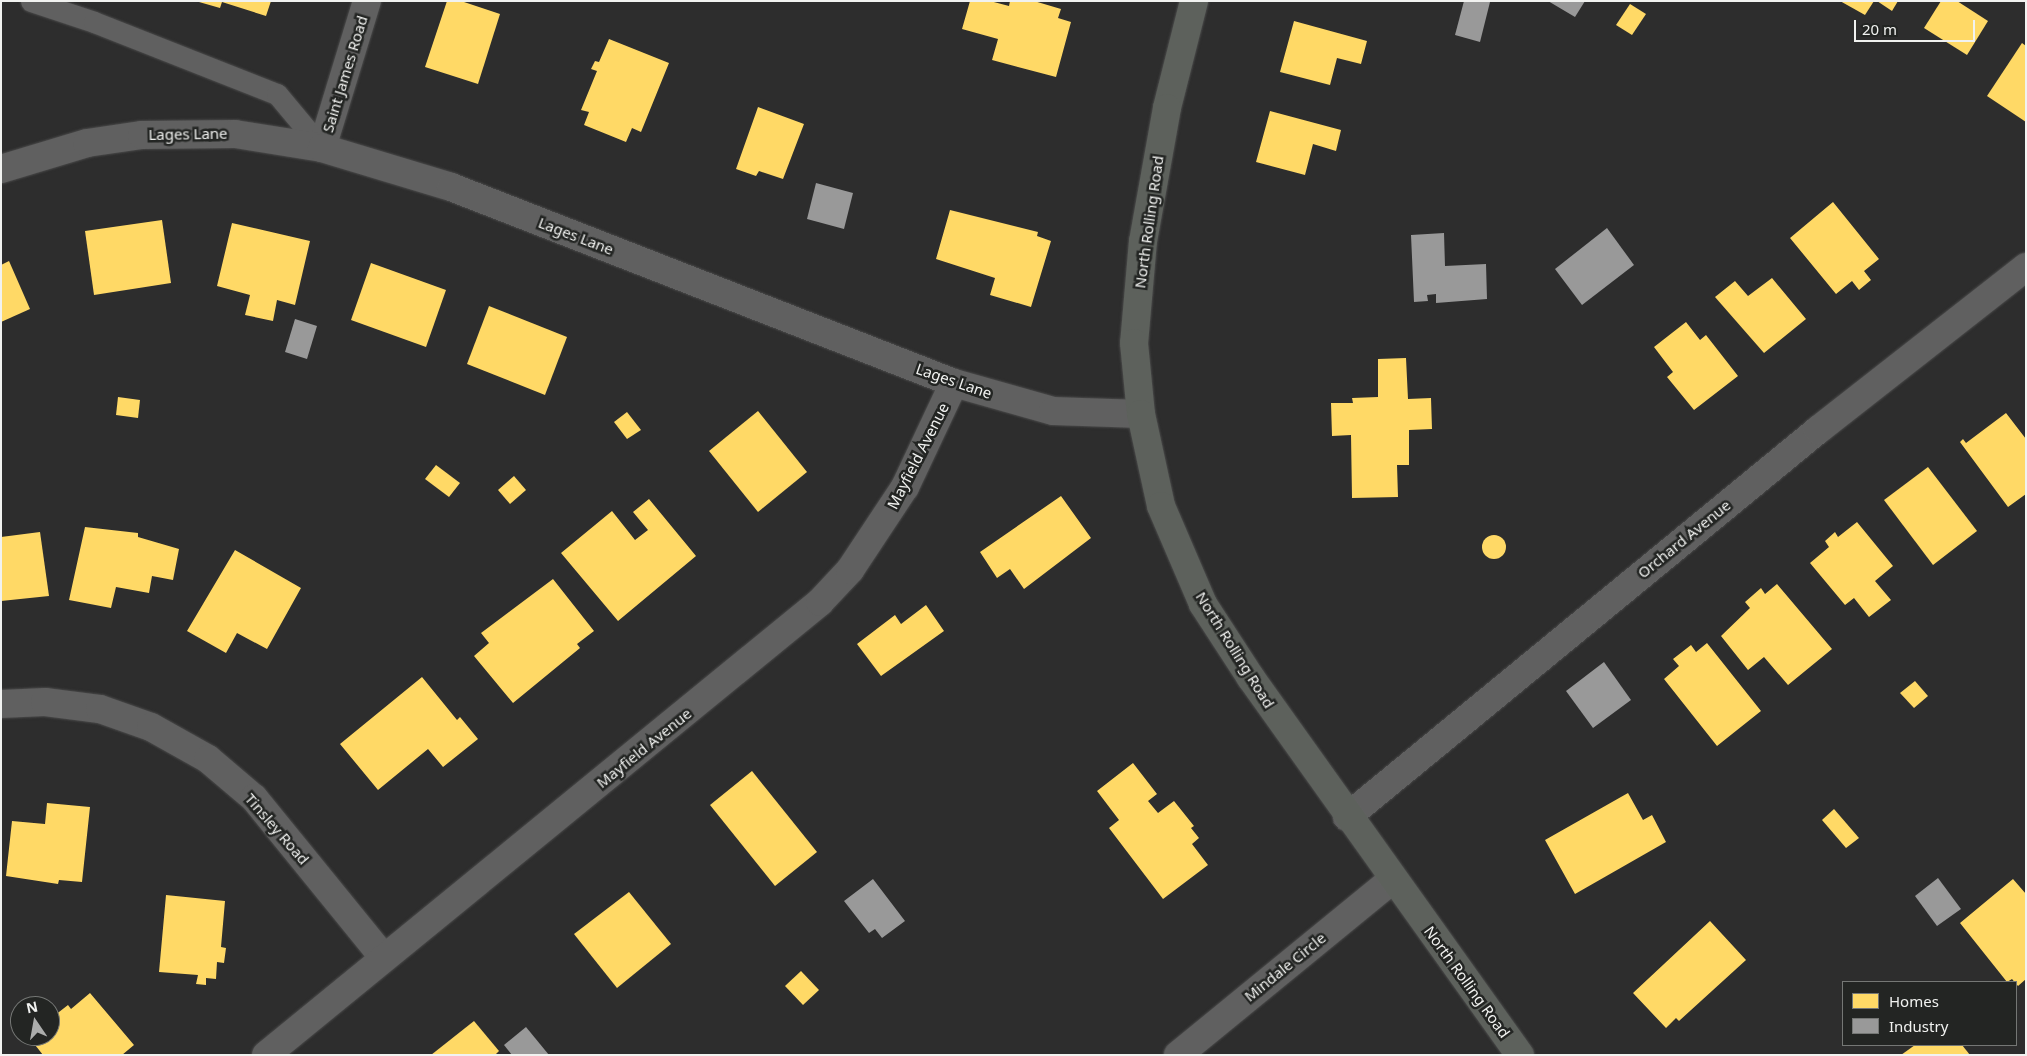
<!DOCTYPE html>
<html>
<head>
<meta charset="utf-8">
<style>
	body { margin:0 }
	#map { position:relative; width:2027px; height:1056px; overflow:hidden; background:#2d2d2d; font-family:"Noto Sans",sans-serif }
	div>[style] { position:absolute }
	.homes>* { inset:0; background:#ffd966 }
	.round { border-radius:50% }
	.industry>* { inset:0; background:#999 }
	.roads { filter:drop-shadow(0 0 1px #4a4a4a) drop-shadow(0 0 1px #4a4a4a) }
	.lane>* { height:21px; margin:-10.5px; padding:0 10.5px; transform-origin:10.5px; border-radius:10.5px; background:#606060 }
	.street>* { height:28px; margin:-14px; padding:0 14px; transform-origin:14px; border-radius:14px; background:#606060 }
	.primary>* { height:28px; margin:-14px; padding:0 14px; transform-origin:14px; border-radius:14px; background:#5d615c }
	span { translate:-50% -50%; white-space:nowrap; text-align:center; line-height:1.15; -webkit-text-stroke:5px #232523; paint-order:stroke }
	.street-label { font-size:15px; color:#f1f2f0 }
	.frame { position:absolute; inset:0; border:2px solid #f1f2f0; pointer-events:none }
	.legend { position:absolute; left:1842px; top:981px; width:175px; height:65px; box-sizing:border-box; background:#232523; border:1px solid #757775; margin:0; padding:6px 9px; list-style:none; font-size:15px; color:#f1f2f0 }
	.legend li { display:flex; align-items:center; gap:10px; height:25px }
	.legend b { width:25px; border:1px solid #757775 }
	.north { position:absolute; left:10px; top:996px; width:50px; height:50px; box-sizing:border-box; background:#232523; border:1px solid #757775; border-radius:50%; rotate:348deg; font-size:14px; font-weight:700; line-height:20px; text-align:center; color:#f1f2f0 }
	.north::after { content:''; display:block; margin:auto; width:18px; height:22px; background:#acadac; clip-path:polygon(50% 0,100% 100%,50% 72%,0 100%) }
	.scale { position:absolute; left:1854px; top:20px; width:121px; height:22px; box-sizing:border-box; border:2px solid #f1f2f0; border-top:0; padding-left:6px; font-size:15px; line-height:18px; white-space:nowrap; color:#f1f2f0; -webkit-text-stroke:4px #232523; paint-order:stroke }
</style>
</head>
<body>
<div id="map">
	<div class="homes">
		<div style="clip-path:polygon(222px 1px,271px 1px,266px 16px,222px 2px,220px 8px,199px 2px)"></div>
		<div style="clip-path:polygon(447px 1px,461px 1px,500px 14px,478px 84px,425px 67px)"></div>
		<div style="clip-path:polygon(970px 1px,990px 1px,1009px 6px,1010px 1px,1034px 1px,1061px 9px,1058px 18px,1071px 22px,1056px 77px,992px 60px,998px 39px,962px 29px)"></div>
		<div style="clip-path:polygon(1840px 1px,1874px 1px,1865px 15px)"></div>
		<div style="clip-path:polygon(1877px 1px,1898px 1px,1892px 11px)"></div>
		<div style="clip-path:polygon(1941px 1px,1957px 1px,1988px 21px,1967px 55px,1924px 28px)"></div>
		<div style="clip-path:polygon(1630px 4px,1646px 14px,1632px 35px,1616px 25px)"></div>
		<div style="clip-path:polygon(1294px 21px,1367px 41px,1361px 64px,1337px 58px,1330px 85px,1280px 72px)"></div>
		<div style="clip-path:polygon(609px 39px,669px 63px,641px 132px,632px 128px,626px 142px,584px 125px,589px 112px,581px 110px,597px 71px,591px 69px,595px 61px,599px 62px)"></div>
		<div style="clip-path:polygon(2022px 43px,2026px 46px,2026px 122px,1987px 96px)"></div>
		<div style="clip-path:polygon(758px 107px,804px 124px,783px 179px,759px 171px,756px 176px,736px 169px)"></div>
		<div style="clip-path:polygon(1270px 111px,1341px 130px,1336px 151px,1313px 144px,1305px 175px,1256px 162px)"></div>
		<div style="clip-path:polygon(1833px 202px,1879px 259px,1864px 271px,1871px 280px,1859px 290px,1852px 281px,1836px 294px,1790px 238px)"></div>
		<div style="clip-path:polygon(950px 210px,1038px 232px,1037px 236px,1051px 241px,1031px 307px,990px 295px,995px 278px,936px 259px)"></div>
		<div style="clip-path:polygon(162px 220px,171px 283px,94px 295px,85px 231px)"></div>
		<div style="clip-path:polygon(232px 223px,310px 241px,295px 305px,277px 300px,273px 321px,245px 315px,250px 295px,217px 286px)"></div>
		<div style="clip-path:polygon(9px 261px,30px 309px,1px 322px,1px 265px)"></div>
		<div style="clip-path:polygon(371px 263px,446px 290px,426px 347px,351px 320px)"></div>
		<div style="clip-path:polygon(1772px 278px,1806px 319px,1764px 353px,1715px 297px,1735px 281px,1748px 296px)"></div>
		<div style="clip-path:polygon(489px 306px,567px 337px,545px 395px,467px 364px)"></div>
		<div style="clip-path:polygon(1686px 322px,1700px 340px,1706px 335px,1738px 376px,1694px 410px,1667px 377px,1673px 372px,1654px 347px)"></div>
		<div style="clip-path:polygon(1406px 358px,1408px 399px,1431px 398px,1432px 429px,1409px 430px,1409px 465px,1397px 465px,1398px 497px,1352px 498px,1351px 435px,1332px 436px,1331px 403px,1353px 403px,1352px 398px,1378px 397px,1378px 359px)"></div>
		<div style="clip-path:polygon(118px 397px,140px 400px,138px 418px,116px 415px)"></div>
		<div style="clip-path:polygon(758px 411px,807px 472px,758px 512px,709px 451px)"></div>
		<div style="clip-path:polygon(627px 412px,641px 430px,627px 439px,614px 422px)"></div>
		<div style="clip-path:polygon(2006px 413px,2026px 439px,2026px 494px,2008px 507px,1960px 442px,1963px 439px,1966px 443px)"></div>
		<div style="clip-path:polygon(436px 465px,460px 483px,449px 497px,425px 479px)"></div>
		<div style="clip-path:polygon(1928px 467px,1977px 531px,1933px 565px,1884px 500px)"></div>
		<div style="clip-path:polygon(514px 476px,526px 490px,510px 504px,498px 490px)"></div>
		<div style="clip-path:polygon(1061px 496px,1091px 538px,1024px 589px,1010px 569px,997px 578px,980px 552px)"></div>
		<div style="clip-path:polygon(649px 499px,696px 556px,618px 621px,561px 553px,612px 511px,635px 540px,648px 530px,633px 512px)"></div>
		<div style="clip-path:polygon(1857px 522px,1893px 566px,1875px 581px,1891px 600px,1869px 617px,1854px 598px,1845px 605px,1810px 563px,1829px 547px,1825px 541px,1835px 532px,1838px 537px)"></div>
		<div style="clip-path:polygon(85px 527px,138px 533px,138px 537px,179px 549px,173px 580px,152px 576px,149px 593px,116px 587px,111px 608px,69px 600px)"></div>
		<div style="clip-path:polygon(40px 532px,49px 596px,1px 601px,1px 537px)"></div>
		<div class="round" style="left:1482px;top:535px;width:24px;height:24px"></div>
		<div style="clip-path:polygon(235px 550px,301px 588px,267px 649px,237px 633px,226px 653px,187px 631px)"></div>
		<div style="clip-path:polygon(553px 579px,594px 631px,577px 644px,580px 648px,513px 703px,474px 656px,489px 643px,481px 633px)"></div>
		<div style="clip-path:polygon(1777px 584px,1832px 649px,1788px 685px,1764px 657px,1748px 670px,1721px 636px,1750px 608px,1745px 602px,1761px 588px,1765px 594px)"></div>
		<div style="clip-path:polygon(926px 605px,944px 631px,881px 676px,857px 644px,895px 615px,901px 624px)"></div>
		<div style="clip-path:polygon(1707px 643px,1761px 711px,1717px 746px,1664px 679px,1679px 666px,1673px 659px,1691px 645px,1696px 652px)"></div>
		<div style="clip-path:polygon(422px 677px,457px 720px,460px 717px,478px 739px,443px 767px,428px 749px,378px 790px,340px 744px)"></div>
		<div style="clip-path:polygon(1915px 681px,1928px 696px,1914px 708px,1900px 693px)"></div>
		<div style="clip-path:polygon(1133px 763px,1157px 794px,1148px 801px,1158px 813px,1174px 801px,1194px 826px,1191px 828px,1199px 838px,1192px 844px,1208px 865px,1163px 899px,1109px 828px,1119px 820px,1097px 791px)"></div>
		<div style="clip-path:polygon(752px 771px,817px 852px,775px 886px,710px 805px)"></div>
		<div style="clip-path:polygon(1628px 793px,1643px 820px,1652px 815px,1666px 842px,1575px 894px,1545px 840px)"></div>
		<div style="clip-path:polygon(47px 803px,90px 807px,82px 882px,59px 880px,58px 884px,6px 876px,12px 821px,45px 824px)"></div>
		<div style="clip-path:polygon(1834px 809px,1859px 838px,1846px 848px,1822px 820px)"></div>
		<div style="clip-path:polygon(2013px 879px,2026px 894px,2026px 979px,2018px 986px,2012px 979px,2007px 982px,1960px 923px)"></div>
		<div style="clip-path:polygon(629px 892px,671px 944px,617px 988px,574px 934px)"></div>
		<div style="clip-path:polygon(166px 895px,225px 901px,221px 947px,226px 948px,224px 963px,217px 962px,216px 979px,206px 978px,206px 985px,196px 984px,198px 975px,159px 972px)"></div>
		<div style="clip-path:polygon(1710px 921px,1746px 960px,1679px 1021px,1676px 1018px,1666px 1028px,1633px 993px)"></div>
		<div style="clip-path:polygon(801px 971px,819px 990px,803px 1005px,785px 986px)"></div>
		<div style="clip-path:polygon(90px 993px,134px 1045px,122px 1055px,43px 1055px,28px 1036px,50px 1036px,50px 1019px,68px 1005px,71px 1009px)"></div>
		<div style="clip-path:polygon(474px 1021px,499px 1051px,495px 1055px,431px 1055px)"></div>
		<div style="clip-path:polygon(1915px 1045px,1962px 1045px,1970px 1055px,1901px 1055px)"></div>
	</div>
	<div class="industry">
		<div style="clip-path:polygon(1464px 1px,1490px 2px,1480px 42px,1455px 35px)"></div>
		<div style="clip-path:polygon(1548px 1px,1585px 1px,1575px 17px)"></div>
		<div style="clip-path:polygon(816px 183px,853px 193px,844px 229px,807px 219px)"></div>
		<div style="clip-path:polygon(1607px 228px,1634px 265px,1582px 305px,1555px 269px)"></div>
		<div style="clip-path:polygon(1444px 233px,1445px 266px,1486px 264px,1487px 299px,1436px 303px,1436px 294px,1427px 295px,1428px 301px,1414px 302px,1411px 235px)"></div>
		<div style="clip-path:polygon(295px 319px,317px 326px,307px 359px,285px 352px)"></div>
		<div style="clip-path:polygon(1604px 662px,1631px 700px,1593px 728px,1566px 691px)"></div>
		<div style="clip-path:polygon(1938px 878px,1961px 909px,1937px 926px,1915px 896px)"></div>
		<div style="clip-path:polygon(873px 879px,905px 921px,882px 938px,875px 929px,869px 933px,844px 901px)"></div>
		<div style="clip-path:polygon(526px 1027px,549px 1055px,512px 1055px,504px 1045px)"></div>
	</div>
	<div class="roads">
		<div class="lane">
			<div style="left:31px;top:1px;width:66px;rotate:18.4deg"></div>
			<div style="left:94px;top:22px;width:197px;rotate:21.5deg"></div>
			<div style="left:277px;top:94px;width:70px;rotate:50.2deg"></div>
		</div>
		<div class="street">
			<div style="left:322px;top:148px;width:154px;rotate:-73deg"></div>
			<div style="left:1px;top:169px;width:90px;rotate:-16.8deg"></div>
			<div style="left:87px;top:143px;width:56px;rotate:-8.3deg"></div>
			<div style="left:142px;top:135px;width:93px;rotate:-0.6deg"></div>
			<div style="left:235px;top:134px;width:88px;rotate:9.1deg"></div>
			<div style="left:322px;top:148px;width:135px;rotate:16.8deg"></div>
			<div style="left:451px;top:187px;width:540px;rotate:21.29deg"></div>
			<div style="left:954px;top:383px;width:103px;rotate:15.8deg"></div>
			<div style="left:1053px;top:411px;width:88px;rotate:2deg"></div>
			<div style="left:1px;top:704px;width:44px;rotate:-2.6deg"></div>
			<div style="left:45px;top:702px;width:55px;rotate:7.3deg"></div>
			<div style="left:100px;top:709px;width:54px;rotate:19.4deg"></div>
			<div style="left:151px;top:727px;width:65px;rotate:29.3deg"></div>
			<div style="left:208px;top:759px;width:60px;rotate:40.3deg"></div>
			<div style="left:254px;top:798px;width:206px;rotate:50.9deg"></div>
			<div style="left:1347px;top:817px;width:610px;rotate:-39.41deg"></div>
			<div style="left:1818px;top:430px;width:264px;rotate:-38.1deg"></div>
			<div style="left:266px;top:1055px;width:716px;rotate:-39.27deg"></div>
			<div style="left:820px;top:602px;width:44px;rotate:-46.8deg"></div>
			<div style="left:850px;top:570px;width:100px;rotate:-56.5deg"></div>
			<div style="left:905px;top:487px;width:115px;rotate:-64.8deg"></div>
			<div style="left:1178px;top:1055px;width:278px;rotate:-39.3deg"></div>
		</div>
		<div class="primary">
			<div style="left:1194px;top:1px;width:110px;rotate:104.2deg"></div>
			<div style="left:1167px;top:108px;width:135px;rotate:100.2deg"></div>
			<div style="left:1143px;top:241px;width:102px;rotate:95deg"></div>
			<div style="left:1134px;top:343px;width:71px;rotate:84.4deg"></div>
			<div style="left:1141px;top:414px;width:94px;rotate:77.7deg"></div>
			<div style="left:1161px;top:506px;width:107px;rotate:66.8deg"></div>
			<div style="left:1203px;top:604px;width:88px;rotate:57deg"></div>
			<div style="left:1251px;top:678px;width:463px;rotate:54.5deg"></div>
		</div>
	</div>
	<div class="street-label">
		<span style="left:345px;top:74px;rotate:-73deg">Saint James Road</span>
		<span style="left:188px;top:134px;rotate:-1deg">Lages Lane</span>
		<span style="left:1149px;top:222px;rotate:-82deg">North Rolling Road</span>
		<span style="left:576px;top:236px;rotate:21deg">Lages Lane</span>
		<span style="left:954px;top:381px;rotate:19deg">Lages Lane</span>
		<span style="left:918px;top:456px;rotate:-63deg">Mayfield Avenue</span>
		<span style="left:1684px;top:539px;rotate:-39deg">Orchard Avenue</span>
		<span style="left:1235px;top:650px;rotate:58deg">North Rolling Road</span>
		<span style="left:644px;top:748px;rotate:-39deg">Mayfield Avenue</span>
		<span style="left:277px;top:829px;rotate:49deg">Tinsley Road</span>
		<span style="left:1285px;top:967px;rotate:-39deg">Mindale Circle</span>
		<span style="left:1467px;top:982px;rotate:54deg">North Rolling Road</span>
	</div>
	<div class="frame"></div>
	<ul class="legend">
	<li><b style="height:14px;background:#ffd966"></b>Homes</li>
	<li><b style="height:14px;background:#999"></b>Industry</li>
	</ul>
	<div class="north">N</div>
	<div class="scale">20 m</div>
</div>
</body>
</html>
